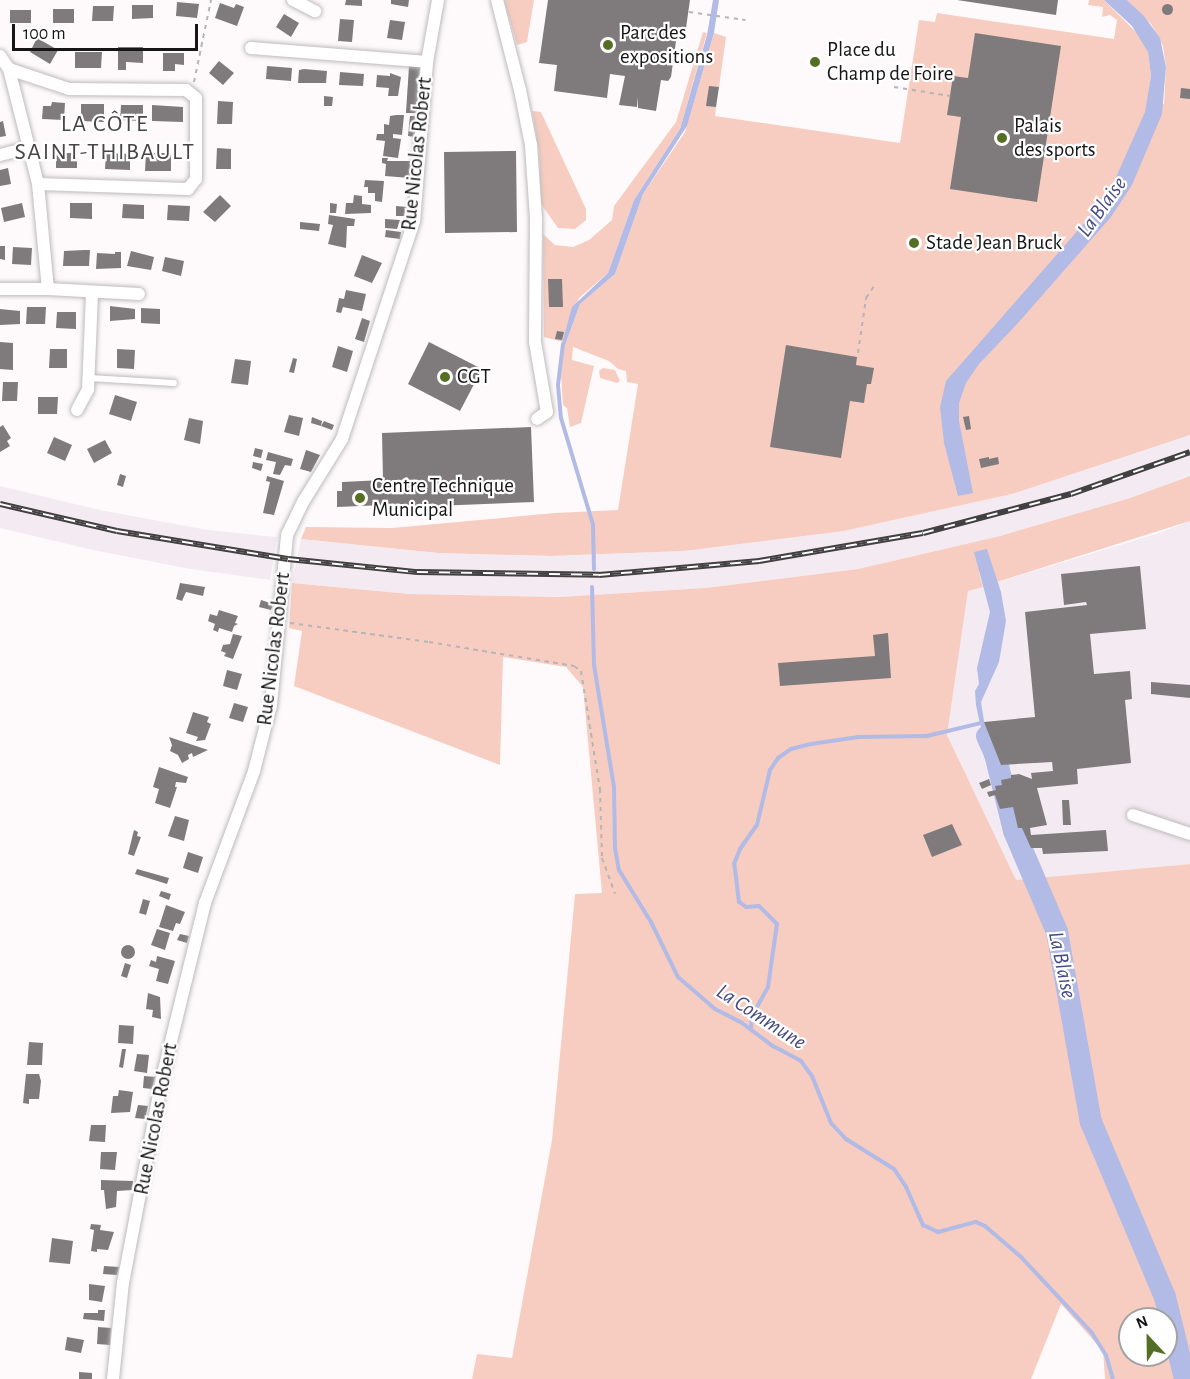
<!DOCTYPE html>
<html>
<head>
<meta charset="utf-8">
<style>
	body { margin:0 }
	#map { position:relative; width:1190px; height:1379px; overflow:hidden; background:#fefafc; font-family:"Alegreya Sans",sans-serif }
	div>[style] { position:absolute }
	.built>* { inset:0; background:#f4ebf2 }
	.green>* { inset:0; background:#f7cdc1 }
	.water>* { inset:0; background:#b2bae6 }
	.stream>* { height:4px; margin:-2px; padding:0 2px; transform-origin:2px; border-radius:2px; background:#b2bae6 }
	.river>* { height:22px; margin:-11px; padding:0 11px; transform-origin:11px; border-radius:11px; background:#b2bae6 }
	.building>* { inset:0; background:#7f7b7c }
	.round { border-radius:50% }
	.path>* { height:2px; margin-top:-1px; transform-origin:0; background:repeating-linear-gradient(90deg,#b7b4b6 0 4.5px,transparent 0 9px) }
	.roads { filter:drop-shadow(0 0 2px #bebbbd) drop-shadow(0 0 2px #bebbbd) }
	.service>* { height:6px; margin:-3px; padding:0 3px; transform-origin:3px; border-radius:3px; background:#fff }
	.minor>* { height:12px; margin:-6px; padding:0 6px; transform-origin:6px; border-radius:6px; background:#fff }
	.rail>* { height:6px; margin-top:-3px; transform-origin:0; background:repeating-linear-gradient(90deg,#fff 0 11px,#424041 0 22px); box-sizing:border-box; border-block:2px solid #424041 }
	.dots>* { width:16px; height:16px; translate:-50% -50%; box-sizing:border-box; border:3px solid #fff; border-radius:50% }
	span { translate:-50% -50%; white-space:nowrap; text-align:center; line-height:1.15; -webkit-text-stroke:4.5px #fff; paint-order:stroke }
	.poi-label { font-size:21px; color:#171617 }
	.left { translate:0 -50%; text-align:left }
	.street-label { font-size:21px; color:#171617 }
	.water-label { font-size:22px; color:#454b84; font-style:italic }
	.quarter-label { font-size:24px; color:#474547; letter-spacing:1.5px }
	.north { position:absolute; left:1118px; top:1307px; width:60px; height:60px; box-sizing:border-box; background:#fff; border:2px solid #a2a2a2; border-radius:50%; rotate:338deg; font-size:16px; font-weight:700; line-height:24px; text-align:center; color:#171617 }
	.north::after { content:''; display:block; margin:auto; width:21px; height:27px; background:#546f23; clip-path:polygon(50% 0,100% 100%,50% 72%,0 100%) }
	.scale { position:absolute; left:12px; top:24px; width:186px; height:27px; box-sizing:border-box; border:3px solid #171617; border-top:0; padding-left:8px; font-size:18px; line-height:21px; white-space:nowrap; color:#171617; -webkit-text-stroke:4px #fff; paint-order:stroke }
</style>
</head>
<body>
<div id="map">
	<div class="built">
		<div style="clip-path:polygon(1190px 435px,1190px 476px,1130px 498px,1000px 536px,858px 569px,705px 588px,559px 597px,410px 594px,292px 583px,301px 539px,438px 553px,551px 556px,684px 551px,844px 531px,1012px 494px)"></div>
		<div style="clip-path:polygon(0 486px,100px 510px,208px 530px,277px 537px,270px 580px,190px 569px,93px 550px,0 528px)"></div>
		<div style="clip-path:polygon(1190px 521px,1190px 864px,1016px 881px,947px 735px,968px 591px,1156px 534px)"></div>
	</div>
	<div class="green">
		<div style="clip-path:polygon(504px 0,534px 0,527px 42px,517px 45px)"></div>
		<div style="clip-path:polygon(1089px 0,1104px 0,1142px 38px,1148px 52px,1151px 76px,1147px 104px,1164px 104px,1166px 67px,1163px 46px,1151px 24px,1127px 0,1190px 0,1190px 435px,1012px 494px,844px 531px,684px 551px,551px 556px,438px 553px,301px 539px,306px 527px,392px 528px,555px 513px,618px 510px,638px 384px,627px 382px,626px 371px,618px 369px,609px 361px,573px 347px,572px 360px,594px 366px,581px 423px,570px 427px,567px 408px,563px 405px,561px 375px,564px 348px,580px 304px,615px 274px,643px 194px,685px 132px,714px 33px,726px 37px,719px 87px,707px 106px,716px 107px,715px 116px,900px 143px,919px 20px,935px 22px,937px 13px,1114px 39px,1117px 20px,1110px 15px,1102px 17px,1103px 7px,1088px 5px)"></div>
		<div style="clip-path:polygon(703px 32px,707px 33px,680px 129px,634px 200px,608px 273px,579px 298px,563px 342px,544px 337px,543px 234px,555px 245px,573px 247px,589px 240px,612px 220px,614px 206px,676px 122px)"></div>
		<div style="clip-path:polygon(532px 111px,541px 112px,586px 209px,586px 220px,575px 229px,558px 228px,541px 204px,539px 152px)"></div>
		<div style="clip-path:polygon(603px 368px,615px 370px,620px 381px,617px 383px,600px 378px,599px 371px)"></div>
		<div style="clip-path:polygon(evenodd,1190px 476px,1190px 521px,997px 582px,993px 574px,979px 572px,983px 587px,968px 591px,947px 735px,1016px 880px,1190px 864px,1190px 1379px,1105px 1379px,1103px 1351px,1061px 1304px,1031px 1379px,472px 1379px,477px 1354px,512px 1358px,552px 1140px,575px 894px,602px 893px,583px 687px,566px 667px,503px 657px,500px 765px,294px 686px,302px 631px,289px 628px,292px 583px,410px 594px,559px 597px,705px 588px,858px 569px,1000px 536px,1130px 498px,1190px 476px,1130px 1319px,1166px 1319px,1166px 1355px,1130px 1355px,1130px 1319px)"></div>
	</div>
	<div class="water">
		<div style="clip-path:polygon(713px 0,719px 0,714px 33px,687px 126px,643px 194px,615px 274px,580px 304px,564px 348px,561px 347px,572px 307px,608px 273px,634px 200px,680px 129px,707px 35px)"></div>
		<div style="clip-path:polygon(1104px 0,1127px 0,1144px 16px,1160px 38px,1166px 67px,1162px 114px,1132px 185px,1111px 217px,1018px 323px,979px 364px,966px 383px,959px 403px,959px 421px,973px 493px,958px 496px,944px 443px,940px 407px,946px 381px,1094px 212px,1113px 184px,1145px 112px,1151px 76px,1148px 52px,1132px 26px)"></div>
		<div style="clip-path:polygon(987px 549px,1001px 592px,1006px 621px,999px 662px,981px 702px,984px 721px,1001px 766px,996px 764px,980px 724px,976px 705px,975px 691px,979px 684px,977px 668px,990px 612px,974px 552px)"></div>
	</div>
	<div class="stream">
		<div style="left:563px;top:344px;width:41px;rotate:97deg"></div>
		<div style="left:558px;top:385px;width:33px;rotate:85deg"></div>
		<div style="left:561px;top:418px;width:112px;rotate:73.3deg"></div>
		<div style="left:593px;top:525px;width:44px;rotate:88.7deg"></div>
		<div style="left:592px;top:587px;width:78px;rotate:88.5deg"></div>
		<div style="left:594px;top:665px;width:124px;rotate:80.7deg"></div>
		<div style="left:614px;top:787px;width:61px;rotate:89.1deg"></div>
		<div style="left:615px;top:848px;width:22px;rotate:80deg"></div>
		<div style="left:619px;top:870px;width:61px;rotate:58.4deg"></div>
		<div style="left:651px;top:922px;width:61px;rotate:63.9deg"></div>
		<div style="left:678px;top:977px;width:49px;rotate:40.9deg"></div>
		<div style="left:715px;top:1009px;width:30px;rotate:27deg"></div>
		<div style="left:742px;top:1023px;width:39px;rotate:37deg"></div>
		<div style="left:773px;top:1046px;width:32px;rotate:28deg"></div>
		<div style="left:801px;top:1061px;width:19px;rotate:54deg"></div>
		<div style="left:812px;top:1076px;width:51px;rotate:68deg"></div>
		<div style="left:831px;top:1123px;width:22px;rotate:47deg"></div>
		<div style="left:846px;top:1139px;width:57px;rotate:32deg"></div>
		<div style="left:894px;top:1169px;width:22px;rotate:56deg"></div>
		<div style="left:906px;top:1187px;width:42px;rotate:65.9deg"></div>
		<div style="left:923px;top:1225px;width:17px;rotate:25deg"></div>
		<div style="left:938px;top:1232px;width:39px;rotate:-15deg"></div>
		<div style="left:976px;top:1222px;width:10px;rotate:24deg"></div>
		<div style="left:985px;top:1226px;width:48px;rotate:40.7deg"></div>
		<div style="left:1021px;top:1257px;width:104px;rotate:46.9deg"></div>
		<div style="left:1092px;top:1333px;width:26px;rotate:58deg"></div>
		<div style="left:1106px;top:1355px;width:25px;rotate:74deg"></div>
		<div style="left:751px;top:1028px;width:12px;rotate:-85deg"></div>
		<div style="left:752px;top:1016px;width:33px;rotate:-61deg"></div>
		<div style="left:768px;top:987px;width:64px;rotate:-81.9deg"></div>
		<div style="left:777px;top:924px;width:25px;rotate:-135deg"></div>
		<div style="left:759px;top:906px;width:13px;rotate:176deg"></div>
		<div style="left:746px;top:907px;width:9px;rotate:-144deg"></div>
		<div style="left:739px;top:902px;width:38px;rotate:-97deg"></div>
		<div style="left:734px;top:864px;width:16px;rotate:-68deg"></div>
		<div style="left:740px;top:849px;width:29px;rotate:-55deg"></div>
		<div style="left:757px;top:825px;width:57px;rotate:-76.7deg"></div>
		<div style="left:770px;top:770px;width:14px;rotate:-56deg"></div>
		<div style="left:778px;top:758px;width:16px;rotate:-35deg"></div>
		<div style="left:791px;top:749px;width:21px;rotate:-14deg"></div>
		<div style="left:811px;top:744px;width:48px;rotate:-8.5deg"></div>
		<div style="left:858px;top:737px;width:69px;rotate:-0.8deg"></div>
		<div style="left:927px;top:736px;width:56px;rotate:-13.5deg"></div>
	</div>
	<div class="river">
		<div style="left:987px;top:736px;width:20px;rotate:66deg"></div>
		<div style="left:995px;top:754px;width:79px;rotate:76.1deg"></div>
		<div style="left:1014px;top:831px;width:110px;rotate:66.9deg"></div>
		<div style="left:1057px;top:932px;width:193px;rotate:79.9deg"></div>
		<div style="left:1091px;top:1122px;width:190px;rotate:67.1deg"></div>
		<div style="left:1165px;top:1297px;width:84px;rotate:76.3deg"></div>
	</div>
	<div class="building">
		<div style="clip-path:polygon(346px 0,362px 0,362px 6px,345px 5px)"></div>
		<div style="clip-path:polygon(391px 0,409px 0,408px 7px,391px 4px)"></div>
		<div style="clip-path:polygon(548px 0,690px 0,686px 28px,678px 27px,671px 77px,668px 81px,661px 80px,656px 111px,638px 108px,638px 97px,637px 107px,619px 105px,625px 76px,610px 74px,607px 98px,554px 91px,557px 65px,539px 63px)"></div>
		<div style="clip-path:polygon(957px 0,1058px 0,1056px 15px)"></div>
		<div style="clip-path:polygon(177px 2px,199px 4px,197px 18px,176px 16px)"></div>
		<div style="clip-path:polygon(220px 3px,234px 8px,236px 4px,244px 7px,237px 26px,215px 18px)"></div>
		<div class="round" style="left:1161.5px;top:3.5px;width:11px;height:11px"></div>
		<div style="clip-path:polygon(132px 5px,153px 5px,153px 18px,132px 19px)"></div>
		<div style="clip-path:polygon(93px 6px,114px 6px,113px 21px,92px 21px)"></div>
		<div style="clip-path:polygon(53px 9px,74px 9px,74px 23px,53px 23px)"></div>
		<div style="clip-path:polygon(10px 10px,31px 10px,31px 23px,10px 23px)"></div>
		<div style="clip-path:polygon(284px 14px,299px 23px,291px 37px,276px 27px)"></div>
		<div style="clip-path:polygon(340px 19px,354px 20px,352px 42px,338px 41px)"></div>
		<div style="clip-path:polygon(390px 20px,405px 22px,402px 40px,387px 38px)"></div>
		<div style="clip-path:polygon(975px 33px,1061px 46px,1037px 202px,950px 189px,961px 117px,947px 115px,953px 76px,968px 78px)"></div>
		<div style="clip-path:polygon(37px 38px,58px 50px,50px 64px,30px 52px)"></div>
		<div style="clip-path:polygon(118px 47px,143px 47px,143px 63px,126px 62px,126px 70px,118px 70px)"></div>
		<div style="clip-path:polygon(75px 52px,102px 52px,101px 68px,75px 68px)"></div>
		<div style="clip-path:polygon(163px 53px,184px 53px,184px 65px,175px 64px,175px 71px,163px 71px)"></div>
		<div style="clip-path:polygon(219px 61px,234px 73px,223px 85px,209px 73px)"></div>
		<div style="clip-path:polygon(267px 66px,292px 68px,291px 81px,266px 79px)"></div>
		<div style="clip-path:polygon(409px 66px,420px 66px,417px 113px,406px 113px)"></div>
		<div style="clip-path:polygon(304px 69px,327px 71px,326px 83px,298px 83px,299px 70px)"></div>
		<div style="clip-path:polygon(340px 72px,364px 74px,363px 86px,339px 85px)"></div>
		<div style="clip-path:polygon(390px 73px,401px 77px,398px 96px,388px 96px,389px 88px,376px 87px,377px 75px,390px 76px)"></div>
		<div style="clip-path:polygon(709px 86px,719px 87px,716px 107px,706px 106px)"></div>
		<div style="clip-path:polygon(1181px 88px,1190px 89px,1190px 99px,1180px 98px)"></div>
		<div style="clip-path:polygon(324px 96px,333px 97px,332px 106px,324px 106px)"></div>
		<div style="clip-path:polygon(218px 101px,233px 102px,232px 124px,217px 124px)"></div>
		<div style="clip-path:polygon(52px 102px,65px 103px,64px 120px,42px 119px,43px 106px,51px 106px)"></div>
		<div style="clip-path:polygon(81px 104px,104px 104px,104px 122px,81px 121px)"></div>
		<div style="clip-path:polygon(121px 105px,143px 105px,143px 121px,120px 120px)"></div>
		<div style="clip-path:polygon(152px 105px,183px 107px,183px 122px,152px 121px)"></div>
		<div style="clip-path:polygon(396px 115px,404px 115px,402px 135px,393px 134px,393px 138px,401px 139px,398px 158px,383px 156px,385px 141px,376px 140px,377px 134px,384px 134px,384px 124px,389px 125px,390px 116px)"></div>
		<div style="clip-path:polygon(410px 116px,417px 116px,415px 137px,408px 136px)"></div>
		<div style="clip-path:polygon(3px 121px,6px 136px,0 137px,0 122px)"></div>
		<div style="clip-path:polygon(217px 148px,231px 149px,231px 169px,216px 169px)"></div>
		<div style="clip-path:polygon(516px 151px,517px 232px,445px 233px,444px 152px)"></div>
		<div style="clip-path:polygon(56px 153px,77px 153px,77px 168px,56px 168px)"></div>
		<div style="clip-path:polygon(106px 153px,130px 154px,130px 170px,105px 169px)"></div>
		<div style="clip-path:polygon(146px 153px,171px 153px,171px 171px,145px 171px)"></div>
		<div style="clip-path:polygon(382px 158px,388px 158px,387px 161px,412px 161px,410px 178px,385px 176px,386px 164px,382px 163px)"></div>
		<div style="clip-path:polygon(8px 168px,11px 184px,0 186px,0 170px)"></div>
		<div style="clip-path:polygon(365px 180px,384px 181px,382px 202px,375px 201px,375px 193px,368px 193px,368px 187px,364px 187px)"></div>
		<div style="clip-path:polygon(220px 195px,231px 206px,215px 222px,203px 212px)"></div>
		<div style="clip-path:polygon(354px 195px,362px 196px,362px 204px,371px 205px,371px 213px,345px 214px,346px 203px,353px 203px)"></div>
		<div style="clip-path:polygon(22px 203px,25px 217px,4px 222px,1px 208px)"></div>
		<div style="clip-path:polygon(70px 203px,92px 203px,92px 219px,70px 218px)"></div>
		<div style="clip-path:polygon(330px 203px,337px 204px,336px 213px,330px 213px)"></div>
		<div style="clip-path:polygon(123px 204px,144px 205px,144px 219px,122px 218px)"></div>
		<div style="clip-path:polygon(168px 205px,190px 206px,189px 221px,167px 220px)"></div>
		<div style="clip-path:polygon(396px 206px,407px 207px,405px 216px,396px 216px)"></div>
		<div style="clip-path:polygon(329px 215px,355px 219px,354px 226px,347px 226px,346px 248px,328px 244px,333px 225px,328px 224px)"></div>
		<div style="clip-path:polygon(385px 219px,400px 220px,397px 229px,385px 228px)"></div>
		<div style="clip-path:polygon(300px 222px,320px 224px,319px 231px,300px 229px)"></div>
		<div style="clip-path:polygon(386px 230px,401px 232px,400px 239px,385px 237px)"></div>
		<div style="clip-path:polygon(0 246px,5px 246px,5px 260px,0 259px)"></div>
		<div style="clip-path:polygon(13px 247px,32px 248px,31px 265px,12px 264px)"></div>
		<div style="clip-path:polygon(84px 250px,90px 250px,89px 266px,63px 266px,64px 251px)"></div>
		<div style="clip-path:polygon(131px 251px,154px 257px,151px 270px,127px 266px)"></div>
		<div style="clip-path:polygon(115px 252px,121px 252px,121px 268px,96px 269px,97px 253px,115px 254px)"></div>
		<div style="clip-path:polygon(362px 255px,382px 263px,372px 283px,354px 276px)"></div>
		<div style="clip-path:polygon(165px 257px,184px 261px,181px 276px,162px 271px)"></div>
		<div style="clip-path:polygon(548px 279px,562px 279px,563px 307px,549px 307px)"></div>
		<div style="clip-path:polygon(346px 290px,366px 294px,362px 311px,343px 307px,341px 313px,336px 312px,339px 298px,344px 299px)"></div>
		<div style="clip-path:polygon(110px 306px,135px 309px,135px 319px,110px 321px)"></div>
		<div style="clip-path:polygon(27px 307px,46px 307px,45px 324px,26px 324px)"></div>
		<div style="clip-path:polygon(141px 308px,160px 309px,160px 324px,141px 323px)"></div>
		<div style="clip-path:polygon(0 309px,20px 311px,20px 324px,0 325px)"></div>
		<div style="clip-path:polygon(57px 312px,76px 312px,76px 329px,56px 328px)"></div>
		<div style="clip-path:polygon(362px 318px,370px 321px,364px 342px,355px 339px)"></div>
		<div style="clip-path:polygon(557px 331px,564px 332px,562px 340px,555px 339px)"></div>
		<div style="clip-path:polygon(0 342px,13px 343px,13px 370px,0 369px)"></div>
		<div style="clip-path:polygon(429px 342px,482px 369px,460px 411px,408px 384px)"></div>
		<div style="clip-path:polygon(786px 345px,857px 357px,856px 365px,874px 368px,871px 384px,867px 384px,864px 403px,850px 401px,841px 458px,770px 447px)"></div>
		<div style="clip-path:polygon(338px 346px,353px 351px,347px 372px,332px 367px)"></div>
		<div style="clip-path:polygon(50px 349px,67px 349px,67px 368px,49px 368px)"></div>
		<div style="clip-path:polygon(117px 349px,135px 350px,134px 369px,117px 368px)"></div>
		<div style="clip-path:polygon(293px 358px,297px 359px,294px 373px,289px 372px)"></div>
		<div style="clip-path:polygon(235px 359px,251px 361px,248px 385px,231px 383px)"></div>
		<div style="clip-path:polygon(3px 382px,18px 382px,17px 401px,2px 401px)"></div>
		<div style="clip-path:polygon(115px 395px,137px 402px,131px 421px,109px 414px)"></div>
		<div style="clip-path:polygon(38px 397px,58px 397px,57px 414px,38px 414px)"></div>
		<div style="clip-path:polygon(289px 415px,303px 418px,299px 436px,284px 432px)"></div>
		<div style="clip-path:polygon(969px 416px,971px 429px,966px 430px,963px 417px)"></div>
		<div style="clip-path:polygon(312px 417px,322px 421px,321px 426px,311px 423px)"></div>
		<div style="clip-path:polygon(189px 418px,203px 421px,200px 444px,184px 440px)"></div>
		<div style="clip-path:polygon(324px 421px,334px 425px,332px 430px,321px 426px)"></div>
		<div style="clip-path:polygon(3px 425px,11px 438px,7px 441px,10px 446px,0 452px,0 427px)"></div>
		<div style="clip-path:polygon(531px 427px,534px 502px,384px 508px,384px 505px,337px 507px,337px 491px,342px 491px,342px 482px,383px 480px,382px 433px)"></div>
		<div style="clip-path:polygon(54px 437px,72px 445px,65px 461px,47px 453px)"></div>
		<div style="clip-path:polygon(105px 440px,112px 453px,94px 463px,87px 449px)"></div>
		<div style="clip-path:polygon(255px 448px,263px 450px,261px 458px,253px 456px)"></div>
		<div style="clip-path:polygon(306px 450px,320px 455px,311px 472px,300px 469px)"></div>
		<div style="clip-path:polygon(268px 452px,293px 459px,291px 466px,285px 465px,280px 475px,273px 474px,276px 462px,266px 460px)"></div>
		<div style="clip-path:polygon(989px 457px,989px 459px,998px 457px,999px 464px,981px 468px,979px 459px)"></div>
		<div style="clip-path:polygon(253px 462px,263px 464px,261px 471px,252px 468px)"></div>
		<div style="clip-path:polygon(120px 474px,126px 476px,123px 487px,117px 485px)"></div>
		<div style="clip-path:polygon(267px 476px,284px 481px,274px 515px,263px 513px,270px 482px,266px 481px)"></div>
		<div style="clip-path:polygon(1140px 566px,1146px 629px,1090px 634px,1094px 674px,1130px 671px,1132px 699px,1125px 700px,1131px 763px,1077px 769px,1078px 784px,1037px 788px,1047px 825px,1030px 828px,1031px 835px,1106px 830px,1108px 851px,1043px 854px,1042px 848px,1031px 848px,1022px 828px,1018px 828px,1013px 807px,1000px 809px,995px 795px,989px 797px,987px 792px,996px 790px,995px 786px,1002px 785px,1001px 780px,1011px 778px,1011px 775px,1019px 774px,1032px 779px,1031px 773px,1053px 771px,1052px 762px,1001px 765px,984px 722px,1035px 717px,1025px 612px,1087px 605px,1086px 602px,1064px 605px,1061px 574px)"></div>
		<div style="clip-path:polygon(180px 583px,205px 587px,203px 596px,186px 592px,182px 601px,176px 599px)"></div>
		<div style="clip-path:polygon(261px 600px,273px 604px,271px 610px,259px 607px)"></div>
		<div style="clip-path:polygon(219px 610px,238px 616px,235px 623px,238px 624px,234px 626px,232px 632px,219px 628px,218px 632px,213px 630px,215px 624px,208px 621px,210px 614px,217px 616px)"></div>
		<div style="clip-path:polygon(888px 633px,891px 678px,780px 686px,778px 663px,875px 656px,873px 635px)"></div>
		<div style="clip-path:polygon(233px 634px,242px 636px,233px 659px,224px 656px,226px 653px,221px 651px,223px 645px,230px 644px)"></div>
		<div style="clip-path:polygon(227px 670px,242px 674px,237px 690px,223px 686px)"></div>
		<div style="clip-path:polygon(1151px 682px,1190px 685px,1190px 698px,1151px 694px)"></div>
		<div style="clip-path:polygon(234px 703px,248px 707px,243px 722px,229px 718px)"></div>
		<div style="clip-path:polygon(193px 712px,209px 717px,207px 722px,211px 724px,205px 740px,196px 741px,198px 737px,186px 733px)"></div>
		<div style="clip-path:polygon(169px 737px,208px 750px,193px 757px,192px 753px,188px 755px,189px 759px,182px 763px,178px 755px,170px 751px,172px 745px)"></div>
		<div style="clip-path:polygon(159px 767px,188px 777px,186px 783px,176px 782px,175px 787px,177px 787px,170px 808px,155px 803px,159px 789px,153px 787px)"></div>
		<div style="clip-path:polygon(989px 779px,991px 785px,982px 789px,979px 783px)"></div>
		<div style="clip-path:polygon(1062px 800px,1069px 800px,1071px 825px,1063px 825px)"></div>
		<div style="clip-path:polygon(175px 816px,189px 820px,184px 841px,168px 836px)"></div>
		<div style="clip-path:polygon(952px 824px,962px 845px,932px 857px,923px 835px)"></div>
		<div style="clip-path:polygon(134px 830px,138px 832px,137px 836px,141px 837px,134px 856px,128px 854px)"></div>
		<div style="clip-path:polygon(188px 852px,203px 857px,198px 873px,183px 868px)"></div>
		<div style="clip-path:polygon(137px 869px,169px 878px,167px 884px,135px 874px)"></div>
		<div style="clip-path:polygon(161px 891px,171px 894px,169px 900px,159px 896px)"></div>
		<div style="clip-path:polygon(143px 899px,150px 901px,146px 915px,139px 913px)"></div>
		<div style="clip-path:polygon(166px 905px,185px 912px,180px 924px,176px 923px,173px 931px,159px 927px)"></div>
		<div style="clip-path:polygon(157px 929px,170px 933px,165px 950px,151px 945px)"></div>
		<div style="clip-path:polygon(180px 934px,189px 936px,187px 943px,177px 940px)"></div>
		<div class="round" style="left:121px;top:945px;width:14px;height:14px"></div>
		<div style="clip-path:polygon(157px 956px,175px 961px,168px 984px,156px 981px,159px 969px,149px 966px,151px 960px,156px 962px)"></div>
		<div style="clip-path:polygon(125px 963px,131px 965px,127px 978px,121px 976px)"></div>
		<div style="clip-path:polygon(148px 993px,160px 997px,161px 1019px,152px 1017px,153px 1010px,146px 1009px)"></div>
		<div style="clip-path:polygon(119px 1025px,134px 1026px,133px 1044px,118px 1043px)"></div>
		<div style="clip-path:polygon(29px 1042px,43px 1043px,42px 1065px,27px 1065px)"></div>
		<div style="clip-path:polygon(122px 1049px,126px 1049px,123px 1068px,119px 1067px)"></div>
		<div style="clip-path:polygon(137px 1054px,149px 1055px,147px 1073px,134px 1071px)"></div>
		<div style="clip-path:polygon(26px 1074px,39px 1074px,41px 1081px,39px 1099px,29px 1099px,29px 1104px,23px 1103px)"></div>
		<div style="clip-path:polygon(144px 1076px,155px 1077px,152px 1089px,143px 1088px)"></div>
		<div style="clip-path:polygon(119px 1090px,133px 1092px,130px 1112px,111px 1113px,113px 1096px,118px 1096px)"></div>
		<div style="clip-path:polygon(138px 1105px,148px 1106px,145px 1119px,135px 1118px)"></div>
		<div style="clip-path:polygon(91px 1125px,106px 1125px,105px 1142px,89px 1141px)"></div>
		<div style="clip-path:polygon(101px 1152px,117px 1152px,115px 1170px,100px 1169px)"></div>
		<div style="clip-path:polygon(101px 1180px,133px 1181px,132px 1190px,117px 1191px,116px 1207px,106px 1209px,104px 1190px,101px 1190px)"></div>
		<div style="clip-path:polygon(91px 1224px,101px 1225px,100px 1230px,114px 1232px,108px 1250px,97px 1249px,97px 1252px,91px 1251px,94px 1230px,90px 1229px)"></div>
		<div style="clip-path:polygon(52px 1238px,73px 1241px,70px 1264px,49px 1262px)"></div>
		<div style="clip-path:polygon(104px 1266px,119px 1267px,117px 1275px,103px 1274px)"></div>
		<div style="clip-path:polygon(89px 1284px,105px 1286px,102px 1302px,89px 1300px)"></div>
		<div style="clip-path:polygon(98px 1310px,105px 1310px,104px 1321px,83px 1319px,84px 1313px,98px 1313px)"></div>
		<div style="clip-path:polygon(98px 1327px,111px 1328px,110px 1345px,97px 1344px)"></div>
		<div style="clip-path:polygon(67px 1337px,84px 1340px,81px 1353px,65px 1350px)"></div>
		<div style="clip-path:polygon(79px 1372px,92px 1373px,92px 1379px,79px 1379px)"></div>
	</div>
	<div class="path">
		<div style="left:689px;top:12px;width:57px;rotate:8.1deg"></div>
		<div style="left:194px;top:82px;width:84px;rotate:-78.3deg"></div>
		<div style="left:894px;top:87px;width:57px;rotate:9.1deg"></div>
		<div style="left:858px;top:353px;width:56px;rotate:-81.7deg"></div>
		<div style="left:866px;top:298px;width:14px;rotate:-56deg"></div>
		<div style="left:290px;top:623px;width:140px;rotate:7.8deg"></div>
		<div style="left:429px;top:642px;width:147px;rotate:9.4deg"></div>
		<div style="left:574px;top:666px;width:9px;rotate:36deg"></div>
		<div style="left:581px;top:671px;width:120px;rotate:80.9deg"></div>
		<div style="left:600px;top:789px;width:69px;rotate:88.3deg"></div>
		<div style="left:602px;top:858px;width:38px;rotate:70deg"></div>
	</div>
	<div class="roads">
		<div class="service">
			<div style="left:89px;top:378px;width:85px;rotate:3.4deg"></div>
		</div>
		<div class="minor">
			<div style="left:293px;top:0;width:25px;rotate:27deg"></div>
			<div style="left:497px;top:0;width:93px;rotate:75.7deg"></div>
			<div style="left:520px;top:90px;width:56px;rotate:78.7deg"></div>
			<div style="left:531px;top:145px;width:74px;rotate:86.1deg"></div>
			<div style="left:536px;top:219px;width:123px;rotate:90.5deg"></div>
			<div style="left:535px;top:342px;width:71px;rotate:80.3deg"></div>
			<div style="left:547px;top:412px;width:12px;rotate:145deg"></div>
			<div style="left:251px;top:48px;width:177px;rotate:4.5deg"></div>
			<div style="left:0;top:56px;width:16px;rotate:55deg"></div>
			<div style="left:9px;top:69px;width:119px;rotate:75.8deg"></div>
			<div style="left:38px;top:184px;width:105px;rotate:84.6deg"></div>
			<div style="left:9px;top:69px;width:63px;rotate:18.4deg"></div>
			<div style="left:69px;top:89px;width:117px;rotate:0.5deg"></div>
			<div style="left:186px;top:90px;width:13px;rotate:39deg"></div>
			<div style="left:196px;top:98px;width:81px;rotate:90deg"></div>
			<div style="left:196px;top:179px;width:13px;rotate:129deg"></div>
			<div style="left:188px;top:189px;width:150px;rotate:-178.1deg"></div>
			<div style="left:0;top:155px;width:30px;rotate:-14deg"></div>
			<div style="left:0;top:289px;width:48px"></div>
			<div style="left:48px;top:289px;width:91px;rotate:3.1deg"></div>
			<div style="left:77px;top:410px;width:24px;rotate:-62deg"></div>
			<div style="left:88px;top:389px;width:97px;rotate:-87.6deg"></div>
			<div style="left:1133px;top:815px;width:60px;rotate:18.4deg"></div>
			<div style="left:113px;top:1379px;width:97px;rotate:-84.1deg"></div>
			<div style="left:123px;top:1283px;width:209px;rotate:-79.2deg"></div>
			<div style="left:162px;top:1078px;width:180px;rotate:-76.2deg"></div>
			<div style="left:205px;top:903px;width:141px;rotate:-69.6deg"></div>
			<div style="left:254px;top:771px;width:68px;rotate:-75.6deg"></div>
			<div style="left:271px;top:705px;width:171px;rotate:-84.6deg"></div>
			<div style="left:287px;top:535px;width:37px;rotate:-64deg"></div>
			<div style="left:303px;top:502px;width:74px;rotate:-58.2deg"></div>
			<div style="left:342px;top:439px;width:230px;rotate:-71.7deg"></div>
			<div style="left:414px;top:221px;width:160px;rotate:-85.3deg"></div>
			<div style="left:427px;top:62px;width:63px;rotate:-79.9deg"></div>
		</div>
	</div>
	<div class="rail">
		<div style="left:0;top:504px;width:120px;rotate:13deg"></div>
		<div style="left:117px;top:531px;width:173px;rotate:9.3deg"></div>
		<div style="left:288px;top:559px;width:130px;rotate:5.8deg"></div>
		<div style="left:417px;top:572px;width:182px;rotate:0.9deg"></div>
		<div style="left:599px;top:575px;width:161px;rotate:-5deg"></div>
		<div style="left:759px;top:561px;width:166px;rotate:-9.7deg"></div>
		<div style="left:923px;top:533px;width:153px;rotate:-14.8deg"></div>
		<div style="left:1071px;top:494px;width:126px;rotate:-19.4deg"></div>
	</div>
	<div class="dots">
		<div style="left:608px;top:45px;background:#546f23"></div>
		<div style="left:815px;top:62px;background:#546f23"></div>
		<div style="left:1002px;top:138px;background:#546f23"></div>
		<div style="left:914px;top:243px;background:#546f23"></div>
		<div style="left:445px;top:377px;background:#546f23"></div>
		<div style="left:360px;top:498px;background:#546f23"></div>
	</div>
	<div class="poi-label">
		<span class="left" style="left:620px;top:45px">Parc des<br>expositions</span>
		<span class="left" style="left:827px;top:62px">Place du<br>Champ de Foire</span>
		<span class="left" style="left:1014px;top:138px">Palais<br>des sports</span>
		<span class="left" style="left:926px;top:243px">Stade Jean Bruck</span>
		<span class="left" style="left:457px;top:377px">CGT</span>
		<span class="left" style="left:372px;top:498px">Centre Technique<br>Municipal</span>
	</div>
	<div class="street-label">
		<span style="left:417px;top:154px;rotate:-84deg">Rue Nicolas Robert</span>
		<span style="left:274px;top:649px;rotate:-83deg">Rue Nicolas Robert</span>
		<span style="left:156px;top:1119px;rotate:-79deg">Rue Nicolas Robert</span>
	</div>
	<div class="water-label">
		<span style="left:1102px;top:207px;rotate:-54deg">La Blaise</span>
		<span style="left:1062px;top:965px;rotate:78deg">La Blaise</span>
		<span style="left:761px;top:1017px;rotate:33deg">La Commune</span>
	</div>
	<div class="quarter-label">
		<span style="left:105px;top:139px">LA CÔTE<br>SAINT-THIBAULT</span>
	</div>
	<div class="north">N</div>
	<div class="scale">100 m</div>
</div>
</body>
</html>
